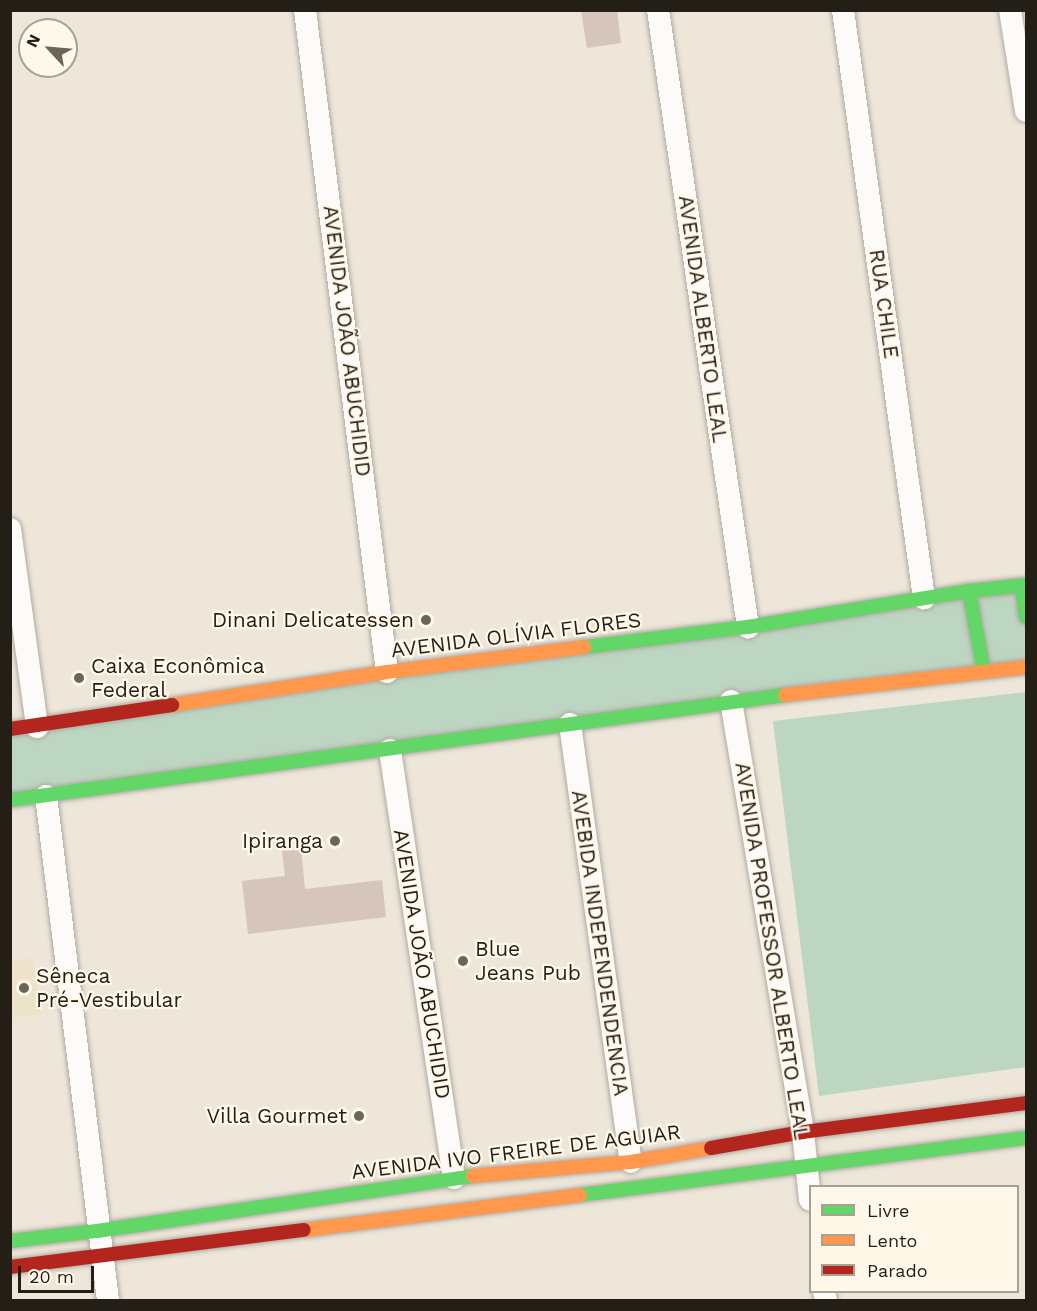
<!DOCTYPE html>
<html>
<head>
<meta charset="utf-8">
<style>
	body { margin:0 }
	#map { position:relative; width:1037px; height:1311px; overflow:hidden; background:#ede6d9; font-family:"Work Sans",sans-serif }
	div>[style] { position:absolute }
	.built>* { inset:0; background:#ede2ca }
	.green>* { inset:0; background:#bdd6c2 }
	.building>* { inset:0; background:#d6c5bb }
	.roads { filter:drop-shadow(0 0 2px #afaaa0) drop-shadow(0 0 2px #afaaa0) }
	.street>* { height:22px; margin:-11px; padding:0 11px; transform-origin:11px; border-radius:11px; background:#fcfbf9 }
	.fast>* { height:14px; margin:-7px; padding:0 7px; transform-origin:7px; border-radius:7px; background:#63d668 }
	.slow>* { height:14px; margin:-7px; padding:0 7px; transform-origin:7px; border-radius:7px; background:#ff974d }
	.jam>* { height:14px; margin:-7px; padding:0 7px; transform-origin:7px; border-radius:7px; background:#b3261e }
	.dots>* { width:16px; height:16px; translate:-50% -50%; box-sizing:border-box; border:3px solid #fff8e9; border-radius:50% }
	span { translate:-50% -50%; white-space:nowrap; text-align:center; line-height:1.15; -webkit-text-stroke:4.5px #fff8e9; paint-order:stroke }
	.street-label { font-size:21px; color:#231f16 }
	.poi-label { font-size:21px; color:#231f16 }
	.right { translate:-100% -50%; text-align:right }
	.left { translate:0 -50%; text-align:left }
	.frame { position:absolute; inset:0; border:12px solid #231f16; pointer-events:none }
	.legend { position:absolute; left:809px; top:1185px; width:210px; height:108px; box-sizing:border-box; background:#fff8e9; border:2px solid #a7a195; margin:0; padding:8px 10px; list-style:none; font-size:18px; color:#231f16 }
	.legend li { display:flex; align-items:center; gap:12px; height:30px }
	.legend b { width:30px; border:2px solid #a7a195 }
	.north { position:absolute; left:18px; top:18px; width:60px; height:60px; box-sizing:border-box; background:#fff8e9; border:2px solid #a7a195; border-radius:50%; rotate:296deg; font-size:16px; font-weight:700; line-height:24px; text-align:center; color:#231f16 }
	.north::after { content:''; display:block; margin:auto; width:21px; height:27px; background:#6a655a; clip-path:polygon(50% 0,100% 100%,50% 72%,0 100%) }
	.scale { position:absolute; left:18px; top:1266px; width:76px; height:27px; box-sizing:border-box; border:3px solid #231f16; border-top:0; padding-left:8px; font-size:18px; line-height:21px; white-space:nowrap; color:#231f16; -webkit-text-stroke:4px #fff8e9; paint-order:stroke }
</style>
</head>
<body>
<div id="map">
	<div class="built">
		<div style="clip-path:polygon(33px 958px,41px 1014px,11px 1018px,11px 961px)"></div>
	</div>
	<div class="green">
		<div style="clip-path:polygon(1026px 590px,1026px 666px,11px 795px,10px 727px)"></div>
		<div style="clip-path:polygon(1026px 692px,1026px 1067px,819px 1096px,773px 721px)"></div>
	</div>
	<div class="building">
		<div style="clip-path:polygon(581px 10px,617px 10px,621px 43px,587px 48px)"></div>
		<div style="clip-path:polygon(301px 849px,305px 889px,382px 880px,386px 917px,248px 934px,242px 881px,285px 876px,282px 851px)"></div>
	</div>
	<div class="roads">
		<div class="street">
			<div style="left:305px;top:10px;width:667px;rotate:82.94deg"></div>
			<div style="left:658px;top:10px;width:624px;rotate:81.7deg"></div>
			<div style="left:843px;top:10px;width:594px;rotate:82.16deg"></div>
			<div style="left:1010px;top:10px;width:102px;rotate:81deg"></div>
			<div style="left:10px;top:529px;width:200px;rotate:82.2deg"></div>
			<div style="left:731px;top:701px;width:437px;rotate:80.5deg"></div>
			<div style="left:803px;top:1132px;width:68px;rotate:84.1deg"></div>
			<div style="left:570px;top:724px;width:442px;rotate:82.1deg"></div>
			<div style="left:390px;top:750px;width:433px;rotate:81.5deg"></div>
			<div style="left:46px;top:796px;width:508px;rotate:82.99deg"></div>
			<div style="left:824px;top:1292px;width:8px;rotate:76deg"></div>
		</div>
		<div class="fast">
			<div style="left:1022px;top:586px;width:31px;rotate:83deg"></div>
			<div style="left:969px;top:591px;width:82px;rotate:79.5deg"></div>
			<div style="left:584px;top:647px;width:165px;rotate:-7deg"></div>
			<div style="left:748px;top:627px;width:224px;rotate:-9.3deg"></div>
			<div style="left:969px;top:591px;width:57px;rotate:-6deg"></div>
			<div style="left:10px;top:800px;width:782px;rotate:-7.72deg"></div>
			<div style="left:580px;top:1195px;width:450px;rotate:-7.3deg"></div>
			<div style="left:10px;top:1241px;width:88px;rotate:-6.6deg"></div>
			<div style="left:97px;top:1231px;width:380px;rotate:-8.3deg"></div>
		</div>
		<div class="slow">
			<div style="left:785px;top:695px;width:243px;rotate:-6.6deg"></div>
			<div style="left:172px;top:705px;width:218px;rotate:-8.7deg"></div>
			<div style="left:387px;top:672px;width:199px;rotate:-7.2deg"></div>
			<div style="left:473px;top:1176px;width:159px;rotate:-5.1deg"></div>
			<div style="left:631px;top:1162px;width:81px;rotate:-9.9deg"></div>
			<div style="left:304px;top:1230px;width:278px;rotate:-7.2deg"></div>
		</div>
		<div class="jam">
			<div style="left:10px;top:729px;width:164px;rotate:-8.4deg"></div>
			<div style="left:711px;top:1148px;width:93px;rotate:-9.9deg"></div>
			<div style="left:803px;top:1132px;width:225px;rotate:-7.4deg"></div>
			<div style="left:10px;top:1267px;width:296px;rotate:-7.2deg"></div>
		</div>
	</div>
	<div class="dots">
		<div style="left:426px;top:620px;background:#6a655a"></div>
		<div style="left:79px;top:678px;background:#6a655a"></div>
		<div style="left:335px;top:841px;background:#6a655a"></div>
		<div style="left:463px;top:961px;background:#6a655a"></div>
		<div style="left:24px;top:988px;background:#6a655a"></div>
		<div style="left:359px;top:1116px;background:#6a655a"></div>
	</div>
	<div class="street-label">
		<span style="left:884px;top:304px;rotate:82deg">RUA CHILE</span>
		<span style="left:703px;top:319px;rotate:82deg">AVENIDA ALBERTO LEAL</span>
		<span style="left:347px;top:341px;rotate:83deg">AVENIDA JOÃO ABUCHIDID</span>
		<span style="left:516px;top:635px;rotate:-7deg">AVENIDA OLÍVIA FLORES</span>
		<span style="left:600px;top:943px;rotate:82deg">AVEBIDA INDEPENDENDENCIA</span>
		<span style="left:772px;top:951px;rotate:81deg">AVENIDA PROFESSOR ALBERTO LEAL</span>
		<span style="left:422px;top:964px;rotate:81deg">AVENIDA JOÃO ABUCHIDID</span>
		<span style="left:516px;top:1152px;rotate:-7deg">AVENIDA IVO FREIRE DE AGUIAR</span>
	</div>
	<div class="poi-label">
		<span class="right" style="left:414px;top:620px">Dinani Delicatessen</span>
		<span class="left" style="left:91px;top:678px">Caixa Econômica<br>Federal</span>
		<span class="right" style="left:323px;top:841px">Ipiranga</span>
		<span class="left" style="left:475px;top:961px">Blue<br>Jeans Pub</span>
		<span class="left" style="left:36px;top:988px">Sêneca<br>Pré-Vestibular</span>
		<span class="right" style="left:347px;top:1116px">Villa Gourmet</span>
	</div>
	<div class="frame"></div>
	<ul class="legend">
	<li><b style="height:8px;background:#63d668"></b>Livre</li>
	<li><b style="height:8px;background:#ff974d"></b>Lento</li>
	<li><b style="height:8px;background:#b3261e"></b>Parado</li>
	</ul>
	<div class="north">N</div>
	<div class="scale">20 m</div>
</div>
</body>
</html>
